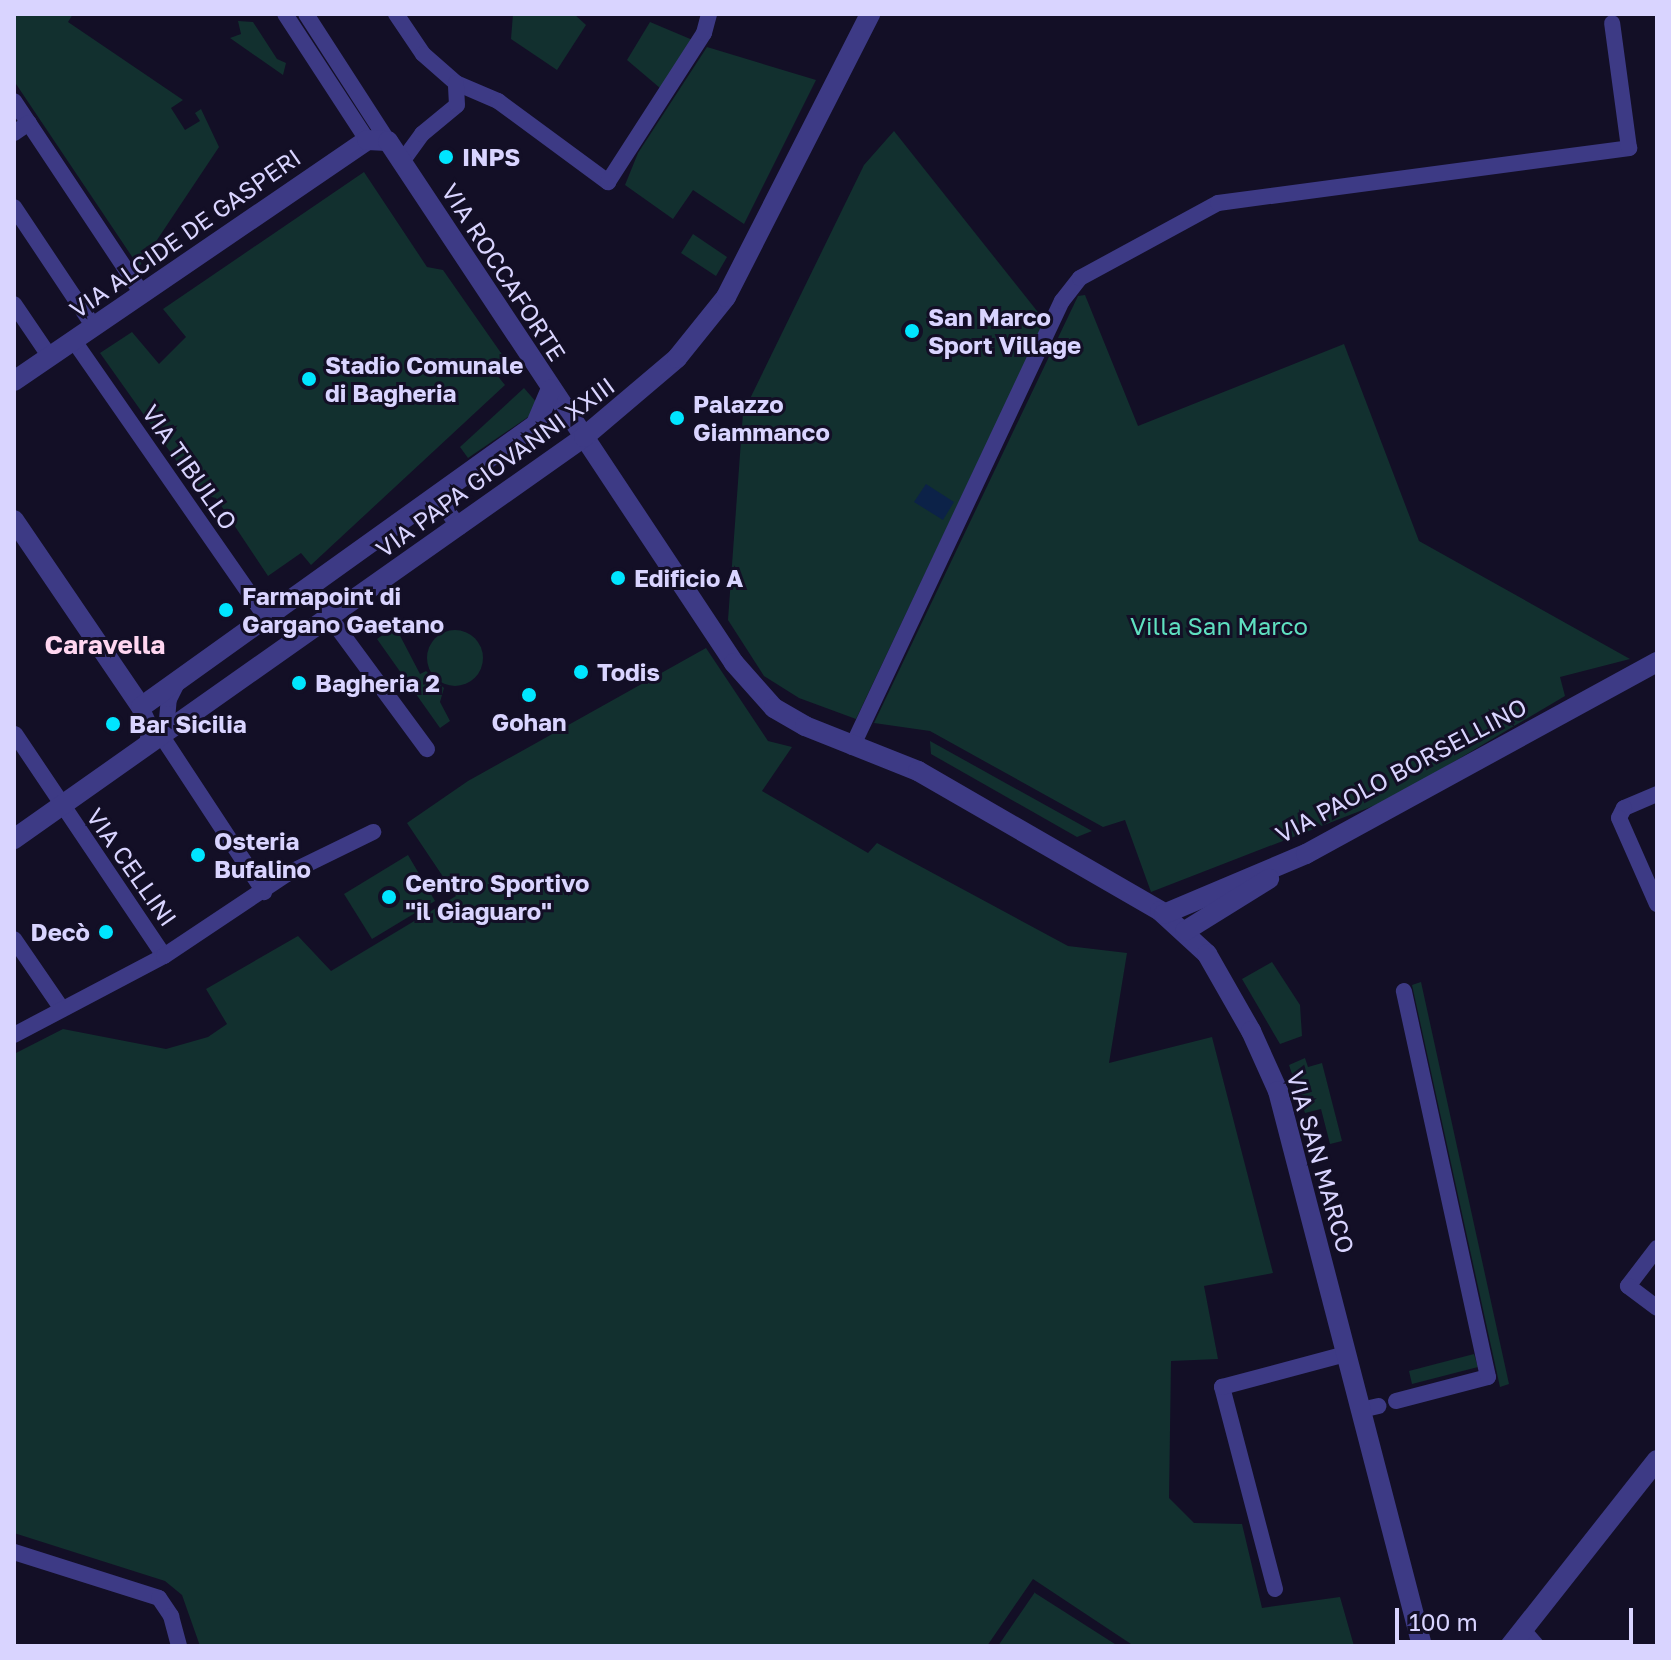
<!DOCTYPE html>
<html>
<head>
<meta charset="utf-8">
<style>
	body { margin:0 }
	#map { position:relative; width:1671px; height:1660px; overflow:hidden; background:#130f26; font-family:"Golos Text",sans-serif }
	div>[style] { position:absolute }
	.green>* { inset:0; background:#12302f }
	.round { border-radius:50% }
	.water>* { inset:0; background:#0c2248 }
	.minor>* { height:16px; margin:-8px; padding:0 8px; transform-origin:8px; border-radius:8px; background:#3d3a85 }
	.tertiary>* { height:20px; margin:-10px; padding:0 10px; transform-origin:10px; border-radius:10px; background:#3d3a85 }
	.dots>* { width:22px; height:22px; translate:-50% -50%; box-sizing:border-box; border:4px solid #130f26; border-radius:50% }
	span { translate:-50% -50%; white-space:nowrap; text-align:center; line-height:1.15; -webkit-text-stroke:6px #130f26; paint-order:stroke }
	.poi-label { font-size:24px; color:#d9d4ff; font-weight:700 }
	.left { translate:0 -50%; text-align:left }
	.right { translate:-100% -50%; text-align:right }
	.street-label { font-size:24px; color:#d9d4ff }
	.park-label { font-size:24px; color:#5fe0c0 }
	.neighbourhood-label { font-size:26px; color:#ffd6f0; font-weight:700 }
	.frame { position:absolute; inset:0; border:16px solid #d9d4ff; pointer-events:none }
	.scale { position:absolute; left:1395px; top:1608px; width:238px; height:36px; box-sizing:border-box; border:4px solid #d9d4ff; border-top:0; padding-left:10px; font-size:24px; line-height:28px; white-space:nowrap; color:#d9d4ff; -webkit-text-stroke:6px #130f26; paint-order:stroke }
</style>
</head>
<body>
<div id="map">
	<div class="green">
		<div style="clip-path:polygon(14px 14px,73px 14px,68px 22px,183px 100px,171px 108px,185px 130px,200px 121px,195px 113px,201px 109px,219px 147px,139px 267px,14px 81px)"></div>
		<div style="clip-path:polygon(513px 14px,574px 14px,586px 25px,557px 70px,511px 39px)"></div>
		<div style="clip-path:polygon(238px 21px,253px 22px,277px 59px,286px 63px,283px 75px,230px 38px,241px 34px)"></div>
		<div style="clip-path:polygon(650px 22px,695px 41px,660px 88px,627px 60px)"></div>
		<div style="clip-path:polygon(707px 47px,816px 80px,744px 224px,693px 190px,673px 219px,625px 185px,638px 153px)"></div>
		<div style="clip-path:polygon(894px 131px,1045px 321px,856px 719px,799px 698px,764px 676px,728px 620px,743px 413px,864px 165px)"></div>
		<div style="clip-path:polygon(364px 172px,427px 267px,443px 270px,508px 363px,496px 374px,505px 385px,311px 565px,301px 553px,268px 576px,216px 498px,200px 494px,100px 353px,132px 332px,159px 364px,186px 337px,163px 309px)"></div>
		<div style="clip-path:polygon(693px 234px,727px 257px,716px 276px,681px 253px)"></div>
		<div style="clip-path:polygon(1085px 295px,1138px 426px,1344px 344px,1419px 541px,1630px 659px,1560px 677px,1565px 696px,1391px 799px,1151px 892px,1125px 820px,1103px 827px,930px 731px,874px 723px,1078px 296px)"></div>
		<div style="clip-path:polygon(524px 388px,537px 403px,531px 415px,468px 458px,460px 447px)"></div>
		<div style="clip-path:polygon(395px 626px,420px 674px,426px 671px,444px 688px,440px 702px,450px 721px,440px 728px,377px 639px)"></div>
		<div class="round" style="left:427px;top:630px;width:56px;height:56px"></div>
		<div style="clip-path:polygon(706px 648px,768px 741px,792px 747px,762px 791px,868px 853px,877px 843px,1068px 946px,1127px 953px,1109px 1063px,1212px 1037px,1273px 1273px,1204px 1286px,1218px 1359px,1171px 1361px,1169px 1498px,1194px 1523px,1242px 1524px,1262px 1608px,1340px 1597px,1354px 1646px,1134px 1646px,1033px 1579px,987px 1646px,200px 1646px,182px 1595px,165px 1581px,14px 1533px,14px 1054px,63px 1029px,166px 1049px,208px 1037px,227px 1024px,206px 989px,298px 936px,331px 971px,456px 896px,407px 823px,468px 781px)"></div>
		<div style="clip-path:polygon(930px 741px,1092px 831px,1077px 837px,931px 754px)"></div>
		<div style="clip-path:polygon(408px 855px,435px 901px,372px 939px,344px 894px)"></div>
		<div style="clip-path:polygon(1272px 962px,1300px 1005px,1302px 1036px,1280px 1044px,1242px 979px)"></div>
		<div style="clip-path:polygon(1421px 982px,1509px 1384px,1500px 1387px,1412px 985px)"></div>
		<div style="clip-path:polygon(1305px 1058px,1308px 1067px,1322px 1063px,1342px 1141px,1330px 1144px,1321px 1109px,1305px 1113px,1289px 1065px)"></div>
		<div style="clip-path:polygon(1474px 1354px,1478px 1367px,1412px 1384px,1409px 1371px)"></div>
		<div style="clip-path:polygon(1035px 1592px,1035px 1593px,1118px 1646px,998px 1646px)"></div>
	</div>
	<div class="water">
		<div style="clip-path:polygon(926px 484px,954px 502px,943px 520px,914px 502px)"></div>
	</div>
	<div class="minor">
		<div style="left:285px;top:14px;width:150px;rotate:56.9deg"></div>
		<div style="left:306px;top:14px;width:151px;rotate:57.2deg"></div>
		<div style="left:396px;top:14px;width:48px;rotate:56deg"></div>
		<div style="left:423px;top:54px;width:44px;rotate:41.3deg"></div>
		<div style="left:456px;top:83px;width:46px;rotate:23.2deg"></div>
		<div style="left:498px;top:101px;width:137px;rotate:36.4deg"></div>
		<div style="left:608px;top:182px;width:177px;rotate:-57.2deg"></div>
		<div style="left:704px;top:33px;width:20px;rotate:-75deg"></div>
		<div style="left:14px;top:101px;width:232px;rotate:56.4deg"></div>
		<div style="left:14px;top:133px;width:18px;rotate:-34deg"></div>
		<div style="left:401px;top:163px;width:36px;rotate:-54deg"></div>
		<div style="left:422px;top:134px;width:45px;rotate:-39.6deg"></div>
		<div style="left:457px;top:105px;width:22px;rotate:-93deg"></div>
		<div style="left:14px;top:207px;width:144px;rotate:56.3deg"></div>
		<div style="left:14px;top:304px;width:64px;rotate:55.8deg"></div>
		<div style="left:74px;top:341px;width:338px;rotate:55.2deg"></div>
		<div style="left:436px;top:496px;width:39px;rotate:53deg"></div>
		<div style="left:309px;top:589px;width:199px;rotate:53.6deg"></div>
		<div style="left:141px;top:707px;width:21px;rotate:65deg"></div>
		<div style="left:150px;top:726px;width:19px;rotate:99deg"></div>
		<div style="left:166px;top:731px;width:32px;rotate:-85deg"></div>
		<div style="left:169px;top:699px;width:18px;rotate:-63deg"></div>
		<div style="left:15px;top:734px;width:267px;rotate:56.1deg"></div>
		<div style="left:161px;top:735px;width:188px;rotate:56.7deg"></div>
		<div style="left:852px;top:747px;width:493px;rotate:-64.8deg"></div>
		<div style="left:1062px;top:301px;width:29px;rotate:-52deg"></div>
		<div style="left:1080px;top:278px;width:157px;rotate:-28.5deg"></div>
		<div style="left:1218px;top:203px;width:415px;rotate:-7.6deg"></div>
		<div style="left:1629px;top:148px;width:126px;rotate:-97.7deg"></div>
		<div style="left:1657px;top:794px;width:36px;rotate:157deg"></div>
		<div style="left:1624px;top:808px;width:11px;rotate:117deg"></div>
		<div style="left:1619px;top:818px;width:94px;rotate:66.2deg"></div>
		<div style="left:14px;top:939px;width:85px;rotate:55.6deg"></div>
		<div style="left:14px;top:1035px;width:170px;rotate:-27.8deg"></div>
		<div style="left:164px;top:956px;width:148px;rotate:-33.7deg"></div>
		<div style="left:287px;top:874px;width:96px;rotate:-26deg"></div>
		<div style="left:1657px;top:1248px;width:48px;rotate:127.3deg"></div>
		<div style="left:1628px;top:1286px;width:36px;rotate:37deg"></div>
		<div style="left:1396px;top:1401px;width:95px;rotate:-14.6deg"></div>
		<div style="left:1488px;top:1377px;width:395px;rotate:-102.3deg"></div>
		<div style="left:1361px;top:1410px;width:18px;rotate:-13deg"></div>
		<div style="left:14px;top:1552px;width:152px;rotate:17.6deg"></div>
		<div style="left:159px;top:1598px;width:22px;rotate:56deg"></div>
		<div style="left:171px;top:1616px;width:31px;rotate:75deg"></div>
		<div style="left:1275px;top:1589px;width:209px;rotate:-104.7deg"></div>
		<div style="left:1222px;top:1387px;width:128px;rotate:-14.9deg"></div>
		<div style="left:1523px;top:1630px;width:21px;rotate:49deg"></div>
	</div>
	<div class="tertiary">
		<div style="left:14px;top:381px;width:427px;rotate:-34.3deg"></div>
		<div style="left:367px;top:140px;width:21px;rotate:3deg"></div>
		<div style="left:388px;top:141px;width:626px;rotate:56.46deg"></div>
		<div style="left:734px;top:663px;width:60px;rotate:48.4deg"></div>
		<div style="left:774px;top:708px;width:36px;rotate:30deg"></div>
		<div style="left:805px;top:726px;width:122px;rotate:21.7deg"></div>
		<div style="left:918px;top:771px;width:280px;rotate:30deg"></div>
		<div style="left:1160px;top:911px;width:64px;rotate:42.5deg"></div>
		<div style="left:1207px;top:954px;width:89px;rotate:60.3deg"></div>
		<div style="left:1251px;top:1031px;width:66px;rotate:65.8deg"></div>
		<div style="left:1278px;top:1091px;width:573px;rotate:75.45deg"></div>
		<div style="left:14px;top:520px;width:226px;rotate:55.8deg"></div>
		<div style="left:141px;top:707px;width:486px;rotate:-35.6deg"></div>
		<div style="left:536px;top:424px;width:38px;rotate:-67deg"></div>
		<div style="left:14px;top:839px;width:697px;rotate:-35.19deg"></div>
		<div style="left:584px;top:437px;width:122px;rotate:-40.3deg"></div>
		<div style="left:677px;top:358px;width:78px;rotate:-51.2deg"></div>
		<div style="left:726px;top:297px;width:318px;rotate:-63deg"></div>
		<div style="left:1164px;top:914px;width:154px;rotate:-22.9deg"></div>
		<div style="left:1306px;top:854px;width:400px;rotate:-28.7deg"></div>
		<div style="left:1185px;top:931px;width:99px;rotate:-31.8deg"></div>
		<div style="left:1510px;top:1646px;width:237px;rotate:-51.7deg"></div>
	</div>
	<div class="dots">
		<div style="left:446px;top:157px;background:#00e5ff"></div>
		<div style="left:912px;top:331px;background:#00e5ff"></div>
		<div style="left:309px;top:379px;background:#00e5ff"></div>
		<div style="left:677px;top:418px;background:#00e5ff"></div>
		<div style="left:618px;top:578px;background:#00e5ff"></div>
		<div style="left:226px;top:610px;background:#00e5ff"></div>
		<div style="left:581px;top:672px;background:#00e5ff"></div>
		<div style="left:299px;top:683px;background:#00e5ff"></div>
		<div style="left:529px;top:695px;background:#00e5ff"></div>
		<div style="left:113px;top:724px;background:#00e5ff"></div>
		<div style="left:198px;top:855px;background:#00e5ff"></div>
		<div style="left:389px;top:897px;background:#00e5ff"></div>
		<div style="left:106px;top:932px;background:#00e5ff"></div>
	</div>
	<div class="poi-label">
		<span class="left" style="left:462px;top:157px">INPS</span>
		<span class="left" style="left:928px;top:331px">San Marco<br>Sport Village</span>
		<span class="left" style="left:325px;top:379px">Stadio Comunale<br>di Bagheria</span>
		<span class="left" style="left:693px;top:418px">Palazzo<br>Giammanco</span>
		<span class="left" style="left:634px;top:578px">Edificio A</span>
		<span class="left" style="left:242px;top:610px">Farmapoint di<br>Gargano Gaetano</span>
		<span class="left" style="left:597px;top:672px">Todis</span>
		<span class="left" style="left:315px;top:683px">Bagheria 2</span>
		<span style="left:529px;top:722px">Gohan</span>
		<span class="left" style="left:129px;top:724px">Bar Sicilia</span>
		<span class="left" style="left:214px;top:855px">Osteria<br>Bufalino</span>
		<span class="left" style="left:405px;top:897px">Centro Sportivo<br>"il Giaguaro"</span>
		<span class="right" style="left:90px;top:932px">Decò</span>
	</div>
	<div class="street-label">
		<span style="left:185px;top:233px;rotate:-35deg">VIA ALCIDE DE GASPERI</span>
		<span style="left:504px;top:272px;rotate:57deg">VIA ROCCAFORTE</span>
		<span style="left:190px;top:467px;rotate:55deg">VIA TIBULLO</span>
		<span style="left:495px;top:467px;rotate:-36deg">VIA PAPA GIOVANNI XXIII</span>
		<span style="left:1401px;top:770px;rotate:-28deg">VIA PAOLO BORSELLINO</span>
		<span style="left:132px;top:867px;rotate:55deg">VIA CELLINI</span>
		<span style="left:1321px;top:1162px;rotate:74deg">VIA SAN MARCO</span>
	</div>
	<div class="park-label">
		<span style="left:1219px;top:626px">Villa San Marco</span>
	</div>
	<div class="neighbourhood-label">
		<span style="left:105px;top:645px">Caravella</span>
	</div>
	<div class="frame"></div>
	<div class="scale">100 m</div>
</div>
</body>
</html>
